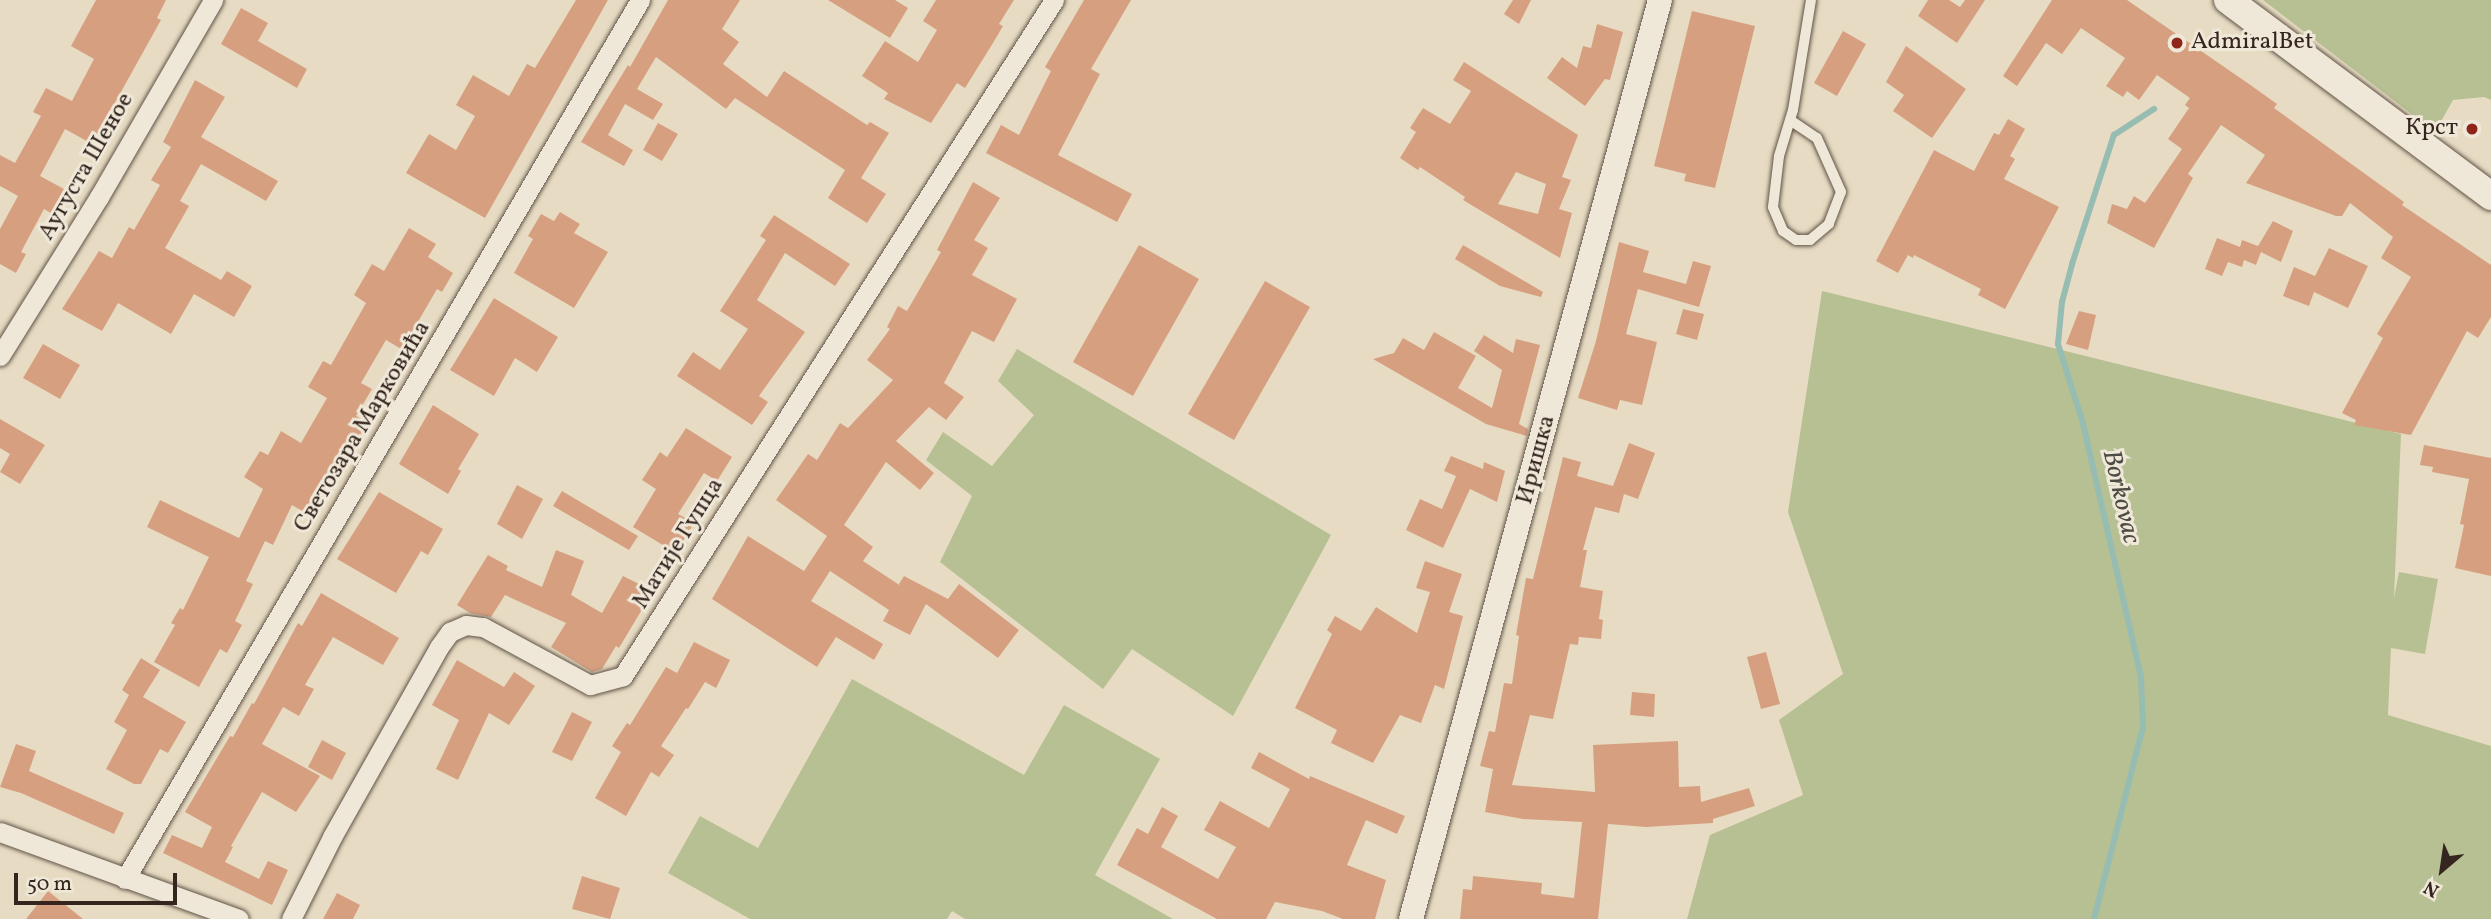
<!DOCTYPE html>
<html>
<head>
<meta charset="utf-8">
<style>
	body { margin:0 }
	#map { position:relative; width:2491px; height:919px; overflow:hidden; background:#e7dcc3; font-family:Vollkorn,serif }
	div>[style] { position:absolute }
	.green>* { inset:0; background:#b7c092 }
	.stream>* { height:6px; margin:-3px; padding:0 3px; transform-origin:3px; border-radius:3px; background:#97bcb1 }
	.building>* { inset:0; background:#d6a080 }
	.roads { filter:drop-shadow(0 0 2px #615347) drop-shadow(0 0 2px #615347) }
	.service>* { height:10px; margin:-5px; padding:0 5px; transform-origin:5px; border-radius:5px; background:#efe8d8 }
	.minor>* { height:19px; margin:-9.5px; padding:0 9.5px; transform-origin:9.5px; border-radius:9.5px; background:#efe8d8 }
	.tertiary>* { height:24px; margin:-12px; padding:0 12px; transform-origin:12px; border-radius:12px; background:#efe8d8 }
	.secondary>* { height:28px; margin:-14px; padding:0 14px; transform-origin:14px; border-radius:14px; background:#efe8d8 }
	.dots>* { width:19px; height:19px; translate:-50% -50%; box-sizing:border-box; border:4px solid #efe8d8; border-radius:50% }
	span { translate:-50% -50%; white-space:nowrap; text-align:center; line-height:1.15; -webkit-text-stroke:6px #efe8d8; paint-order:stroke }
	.poi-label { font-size:24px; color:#34251e }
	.left { translate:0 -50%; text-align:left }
	.right { translate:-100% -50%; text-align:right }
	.street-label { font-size:24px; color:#34251e }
	.water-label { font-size:26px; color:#4d4b43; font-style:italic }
	.north { position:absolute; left:2407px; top:835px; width:70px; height:70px; -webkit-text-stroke:5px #efe8d8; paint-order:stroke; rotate:209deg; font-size:19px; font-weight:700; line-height:28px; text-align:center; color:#34251e }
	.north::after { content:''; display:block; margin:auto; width:24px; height:32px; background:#34251e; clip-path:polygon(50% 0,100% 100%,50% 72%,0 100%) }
	.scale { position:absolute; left:14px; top:873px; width:163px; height:32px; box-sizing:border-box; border:4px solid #34251e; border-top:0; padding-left:9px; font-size:21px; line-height:24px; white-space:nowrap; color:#34251e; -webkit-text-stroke:5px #efe8d8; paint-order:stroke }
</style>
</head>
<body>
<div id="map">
	<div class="green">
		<div style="clip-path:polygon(2263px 0,2491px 0,2491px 100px,2484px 97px,2453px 100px,2435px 132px)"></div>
		<div style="clip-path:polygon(1822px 291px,2401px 434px,2394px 598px,2399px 572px,2438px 579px,2425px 654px,2391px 648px,2388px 715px,2491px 746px,2491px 919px,1687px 919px,1710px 835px,1803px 795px,1779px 720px,1843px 674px,1788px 512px)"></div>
		<div style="clip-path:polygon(1017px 349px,1331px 535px,1233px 716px,1132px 649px,1103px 689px,940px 562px,972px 496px,926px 460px,943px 432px,992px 466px,1034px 415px,998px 381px)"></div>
		<div style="clip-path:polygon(852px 679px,1024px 775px,1064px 705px,1160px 759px,1095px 875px,1173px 919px,965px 919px,952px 911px,947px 919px,750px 919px,668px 873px,700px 816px,758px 848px)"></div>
	</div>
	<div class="stream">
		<div style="left:2094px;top:919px;width:198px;rotate:-75.7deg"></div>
		<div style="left:2143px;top:727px;width:50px;rotate:-92.3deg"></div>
		<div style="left:2141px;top:677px;width:261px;rotate:-102.9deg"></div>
		<div style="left:2083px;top:423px;width:83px;rotate:-107.6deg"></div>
		<div style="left:2058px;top:344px;width:42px;rotate:-84.6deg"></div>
		<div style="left:2062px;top:302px;width:39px;rotate:-75deg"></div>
		<div style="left:2072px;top:264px;width:136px;rotate:-72deg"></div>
		<div style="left:2114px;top:135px;width:48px;rotate:-33deg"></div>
	</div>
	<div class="building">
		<div style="clip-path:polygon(96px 0,166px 0,157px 18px,161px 20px,92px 144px,65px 129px,40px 176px,64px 189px,51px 213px,44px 209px,21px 252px,26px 254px,16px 273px,0 264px,0 229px,18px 196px,0 186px,0 155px,15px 163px,41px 116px,33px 112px,46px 88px,72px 101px,94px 59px,71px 46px)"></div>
		<div style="clip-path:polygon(576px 0,608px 0,485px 218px,406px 173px,429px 134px,456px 150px,475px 116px,456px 105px,473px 75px,509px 96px,527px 64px,535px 68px)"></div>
		<div style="clip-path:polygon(668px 0,740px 0,722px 29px,739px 42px,723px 64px,767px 97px,784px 71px,867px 125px,870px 122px,889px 133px,861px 178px,886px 194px,867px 223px,828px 198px,845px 170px,735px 98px,726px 109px,656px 57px,637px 89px,663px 104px,653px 120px,625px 104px,608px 135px,633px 150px,624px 166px,581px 142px,628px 65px,630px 67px)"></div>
		<div style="clip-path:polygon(828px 0,895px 0,908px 8px,890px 38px)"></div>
		<div style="clip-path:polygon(936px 0,1014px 0,999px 24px,1003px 26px,993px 43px,965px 88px,957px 83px,931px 123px,884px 99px,888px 93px,862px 76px,885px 41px,918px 62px,937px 30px,923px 21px)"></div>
		<div style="clip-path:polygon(1084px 0,1131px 0,1091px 69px,1100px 74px,1058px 155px,1132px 194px,1117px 222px,986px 153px,1001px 125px,1019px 135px,1051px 71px,1045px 67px)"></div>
		<div style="clip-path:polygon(1513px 0,1531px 0,1519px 24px,1504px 14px)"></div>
		<div style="clip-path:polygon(1928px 0,1949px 0,1960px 7px,1965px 0,1985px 0,1957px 43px,1918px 16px)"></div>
		<div style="clip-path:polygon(2052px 0,2127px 0,2249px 84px,2277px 104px,2274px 108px,2404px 202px,2402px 205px,2491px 265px,2491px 317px,2478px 338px,2467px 331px,2411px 435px,2354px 425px,2356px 420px,2342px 413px,2383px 338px,2377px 334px,2411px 277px,2381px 258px,2393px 237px,2350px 203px,2342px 216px,2336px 216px,2246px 183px,2265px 155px,2221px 125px,2188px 174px,2193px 178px,2154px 248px,2107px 223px,2112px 204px,2127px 209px,2134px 196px,2145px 203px,2182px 149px,2168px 139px,2189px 108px,2185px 105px,2190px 98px,2157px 75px,2139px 100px,2127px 91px,2123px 97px,2106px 86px,2125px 58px,2081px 28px,2062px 54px,2046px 43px,2017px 86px,2003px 76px)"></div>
		<div style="clip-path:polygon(241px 8px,268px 23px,258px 41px,307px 69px,297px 88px,221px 44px)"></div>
		<div style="clip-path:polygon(1692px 11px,1755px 26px,1715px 188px,1684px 181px,1686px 174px,1654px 166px)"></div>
		<div style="clip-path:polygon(1597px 24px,1623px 32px,1610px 80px,1605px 79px,1585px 106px,1547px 78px,1562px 57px,1577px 68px,1583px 46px,1591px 48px)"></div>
		<div style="clip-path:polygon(1843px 31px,1866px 44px,1837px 96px,1814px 83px)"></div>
		<div style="clip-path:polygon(1906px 46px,1966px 89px,1932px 138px,1893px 111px,1904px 95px,1886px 82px)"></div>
		<div style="clip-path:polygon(evenodd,1464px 62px,1578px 135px,1562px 177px,1571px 180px,1559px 209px,1572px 213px,1560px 258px,1463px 200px,1465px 197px,1420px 167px,1418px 170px,1400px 158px,1416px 132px,1410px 128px,1423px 108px,1450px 124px,1471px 91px,1453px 80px,1464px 62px,1516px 172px,1546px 184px,1538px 214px,1498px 204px,1516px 172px)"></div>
		<div style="clip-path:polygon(195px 80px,225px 97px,201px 137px,278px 181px,266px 201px,201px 164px,180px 201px,189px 206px,165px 248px,221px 280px,227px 271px,252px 286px,234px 317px,194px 294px,171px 334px,118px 303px,102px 331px,62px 309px,99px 251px,112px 258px,129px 227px,134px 230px,160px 185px,151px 180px,171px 147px,163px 142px)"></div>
		<div style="clip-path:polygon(2008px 119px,2025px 129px,2010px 156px,2015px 159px,2004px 179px,2059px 207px,2005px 309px,1978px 295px,1981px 289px,1914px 255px,1913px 258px,1908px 255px,1898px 273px,1876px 261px,1934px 150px,1974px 171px,1994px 133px,1999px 135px)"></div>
		<div style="clip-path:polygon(658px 123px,678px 134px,662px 161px,643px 150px)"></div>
		<div style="clip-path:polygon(973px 182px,1000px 198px,974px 240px,988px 248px,972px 275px,1017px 299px,994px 342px,972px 331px,944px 383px,964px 397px,946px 420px,929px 407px,896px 441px,934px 473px,920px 490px,886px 462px,844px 525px,873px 547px,863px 561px,901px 586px,899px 584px,904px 576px,948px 599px,959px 584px,1019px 630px,998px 658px,926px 604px,910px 635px,883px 621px,889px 610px,830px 571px,811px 601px,883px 644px,874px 660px,836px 637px,817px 667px,712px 599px,748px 536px,804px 571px,827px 536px,776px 500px,808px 454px,817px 460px,840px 423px,848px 428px,893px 380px,867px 360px,890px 329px,887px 327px,898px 306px,907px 311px,941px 252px,937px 250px)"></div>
		<div style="clip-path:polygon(560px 212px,580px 224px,574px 233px,608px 252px,574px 308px,514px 273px,533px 239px,528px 236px,541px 214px,554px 221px)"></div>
		<div style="clip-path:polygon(774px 215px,850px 264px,835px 286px,785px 253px,757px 300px,805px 332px,759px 396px,768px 402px,752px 425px,677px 376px,693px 352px,720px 370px,748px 329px,720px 311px,766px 240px,760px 236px)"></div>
		<div style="clip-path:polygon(2273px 221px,2293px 231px,2281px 262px,2261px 252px,2256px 265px,2244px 260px,2242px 267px,2228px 262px,2222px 276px,2205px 269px,2217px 238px,2240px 247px,2242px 240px,2258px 246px)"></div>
		<div style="clip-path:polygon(409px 228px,436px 244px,428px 257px,453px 273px,442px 292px,437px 289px,412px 332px,418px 335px,408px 353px,386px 340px,361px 383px,372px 389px,356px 416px,368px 423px,312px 517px,292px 505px,273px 545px,265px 541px,246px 581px,253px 584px,235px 621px,242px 625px,227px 653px,220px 649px,199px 687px,154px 662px,175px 625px,171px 623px,180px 608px,183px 610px,209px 557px,147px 527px,160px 500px,239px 538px,263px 489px,244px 477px,260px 451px,268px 455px,281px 431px,301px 443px,327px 398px,308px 387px,323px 361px,331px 365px,366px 303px,354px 295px,372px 264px,384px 271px)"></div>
		<div style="clip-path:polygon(1619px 242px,1649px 251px,1643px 272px,1686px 284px,1693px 261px,1711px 266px,1699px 307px,1638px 289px,1626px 334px,1657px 342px,1642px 405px,1620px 400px,1617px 410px,1578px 398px,1596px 341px)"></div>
		<div style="clip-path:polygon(1139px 245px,1199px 279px,1133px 396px,1073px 362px)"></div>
		<div style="clip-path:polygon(1463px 245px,1543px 292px,1541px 297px,1500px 286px,1455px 259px)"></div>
		<div style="clip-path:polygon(2329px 248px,2368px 266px,2348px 308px,2314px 292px,2309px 306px,2283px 296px,2294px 267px,2315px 276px)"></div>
		<div style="clip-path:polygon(1265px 281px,1310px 307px,1234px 440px,1188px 414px)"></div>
		<div style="clip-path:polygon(494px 298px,558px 337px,537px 372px,515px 358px,494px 396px,450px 370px)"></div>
		<div style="clip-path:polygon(1683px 309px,1704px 314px,1697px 340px,1676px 334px)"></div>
		<div style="clip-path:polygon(2079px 311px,2096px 315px,2088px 350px,2066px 344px)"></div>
		<div style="clip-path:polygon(1434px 332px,1476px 356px,1458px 388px,1492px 408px,1502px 370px,1474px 351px,1484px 335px,1513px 353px,1516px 339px,1540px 345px,1519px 424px,1528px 429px,1527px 436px,1486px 424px,1373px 359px,1394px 353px,1403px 338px,1424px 350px)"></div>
		<div style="clip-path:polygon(43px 344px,80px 365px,60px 399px,23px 378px)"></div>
		<div style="clip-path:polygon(433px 405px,479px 434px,458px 469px,461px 471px,448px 494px,399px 464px)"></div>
		<div style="clip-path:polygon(0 419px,45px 445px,20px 484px,0 472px,10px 454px,0 448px)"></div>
		<div style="clip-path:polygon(686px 428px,732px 457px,717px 481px,704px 473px,678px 514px,694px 523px,676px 553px,633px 527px,656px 489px,642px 480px,660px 452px,667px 457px)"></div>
		<div style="clip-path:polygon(1629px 443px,1655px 453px,1638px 499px,1624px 494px,1619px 513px,1595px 507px,1583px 550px,1587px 550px,1580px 587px,1603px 591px,1599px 619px,1603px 620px,1601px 639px,1579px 637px,1578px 645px,1570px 644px,1553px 719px,1530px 715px,1512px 785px,1595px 792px,1593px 745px,1678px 741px,1679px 787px,1700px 786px,1701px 802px,1749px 788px,1755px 806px,1713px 819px,1713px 823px,1646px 827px,1608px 824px,1598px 919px,1460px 919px,1463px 889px,1472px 890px,1473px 876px,1542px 883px,1541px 894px,1574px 898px,1582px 822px,1523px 819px,1485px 812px,1493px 769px,1480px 766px,1489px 731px,1495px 732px,1504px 683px,1512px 684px,1519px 636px,1516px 635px,1526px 578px,1533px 579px,1563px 457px,1581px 462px,1577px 476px,1613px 486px)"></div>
		<div style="clip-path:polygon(2424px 445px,2491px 458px,2491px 576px,2455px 568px,2464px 525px,2460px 524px,2469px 479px,2432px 472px,2433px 467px,2420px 465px)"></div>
		<div style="clip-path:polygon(1451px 456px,1483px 469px,1484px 462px,1505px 471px,1497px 502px,1470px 489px,1443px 548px,1406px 530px,1420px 499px,1442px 509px,1456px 476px,1444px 471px)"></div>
		<div style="clip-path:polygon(517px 485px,543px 499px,522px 539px,497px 524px)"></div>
		<div style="clip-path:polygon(562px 491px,638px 536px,629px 550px,553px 506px)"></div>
		<div style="clip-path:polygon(379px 492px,443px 529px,428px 555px,421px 551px,396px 593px,337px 559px)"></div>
		<div style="clip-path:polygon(556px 550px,584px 561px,571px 595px,602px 613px,623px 576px,653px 591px,619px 648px,616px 646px,602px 669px,592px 672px,551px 647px,566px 623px,505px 595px,491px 617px,470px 613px,457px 605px,488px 555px,508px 566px,506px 570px,542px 587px)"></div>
		<div style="clip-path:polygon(1425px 561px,1462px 574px,1449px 612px,1463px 616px,1444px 689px,1435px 685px,1421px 723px,1400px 715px,1373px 763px,1331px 743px,1337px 730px,1295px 708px,1332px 634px,1327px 630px,1335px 616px,1361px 631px,1376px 607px,1417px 633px,1430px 592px,1416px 588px)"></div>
		<div style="clip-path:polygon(321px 593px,399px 638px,383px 665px,333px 637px,305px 685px,314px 689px,299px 716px,283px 707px,262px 744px,320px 776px,296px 812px,262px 792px,231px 846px,233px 847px,225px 862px,259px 879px,268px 861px,288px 870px,272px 905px,163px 853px,172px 835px,202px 848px,212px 827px,185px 812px,230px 736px,233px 737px,252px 703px,254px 704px,298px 623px,302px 626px)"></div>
		<div style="clip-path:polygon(694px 642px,730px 660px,716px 688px,705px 682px,688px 709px,686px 708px,661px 746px,674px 755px,659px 777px,651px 772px,626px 816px,595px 798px,621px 752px,612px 746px,627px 723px,630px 725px,666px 667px,677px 673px)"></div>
		<div style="clip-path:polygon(1766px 652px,1780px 704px,1761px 709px,1747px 657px)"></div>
		<div style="clip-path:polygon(141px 658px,160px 670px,143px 697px,186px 722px,168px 753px,160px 749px,141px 784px,134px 784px,106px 769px,127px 730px,114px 722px,129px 695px,122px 690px)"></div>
		<div style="clip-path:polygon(457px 660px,504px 687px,514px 672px,535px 686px,509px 725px,489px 713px,458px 780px,436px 769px,459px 720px,432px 705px)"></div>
		<div style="clip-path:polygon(1632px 692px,1655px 694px,1654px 717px,1630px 715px)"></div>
		<div style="clip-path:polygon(572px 712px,592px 722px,572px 761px,552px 752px)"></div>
		<div style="clip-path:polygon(322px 740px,346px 753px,332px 780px,308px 767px)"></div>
		<div style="clip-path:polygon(16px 744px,36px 751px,29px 771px,124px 813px,114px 834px,21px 793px,0 787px)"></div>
		<div style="clip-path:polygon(1259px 752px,1309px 779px,1310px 776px,1405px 816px,1397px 834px,1366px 820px,1347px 865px,1386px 880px,1375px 919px,1343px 919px,1322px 911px,1275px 902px,1266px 919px,1217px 919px,1117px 865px,1137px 828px,1148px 834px,1162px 807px,1178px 816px,1161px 847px,1218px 879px,1236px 847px,1204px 830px,1220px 801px,1269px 828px,1290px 789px,1251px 768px)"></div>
		<div style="clip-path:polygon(582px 876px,620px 888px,610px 919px,572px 909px)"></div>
		<div style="clip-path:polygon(48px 891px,83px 919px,26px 919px)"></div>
		<div style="clip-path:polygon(337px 893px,360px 905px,353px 919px,323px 919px)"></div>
	</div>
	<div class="roads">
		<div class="service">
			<div style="left:1790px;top:120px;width:32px;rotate:34deg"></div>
			<div style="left:1817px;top:138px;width:59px;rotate:66deg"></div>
			<div style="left:1841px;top:192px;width:34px;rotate:111deg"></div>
			<div style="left:1829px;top:224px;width:25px;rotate:140deg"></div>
			<div style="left:1810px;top:240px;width:14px;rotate:180deg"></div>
			<div style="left:1796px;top:240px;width:16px;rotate:-145deg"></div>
			<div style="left:1783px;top:231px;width:26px;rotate:-113deg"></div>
			<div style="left:1773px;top:207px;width:51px;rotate:-83.3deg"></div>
			<div style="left:1779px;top:156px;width:48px;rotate:-73.1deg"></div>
			<div style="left:1793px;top:110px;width:111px;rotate:-80.7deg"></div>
		</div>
		<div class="minor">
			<div style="left:0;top:356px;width:187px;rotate:-58.1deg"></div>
			<div style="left:99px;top:197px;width:228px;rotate:-59.9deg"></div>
			<div style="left:0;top:832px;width:254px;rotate:20deg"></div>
			<div style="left:125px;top:879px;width:1019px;rotate:-59.63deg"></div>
			<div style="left:291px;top:919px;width:92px;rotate:-63.4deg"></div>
			<div style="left:332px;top:837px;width:218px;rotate:-60.6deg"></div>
			<div style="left:439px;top:647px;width:19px;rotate:-54deg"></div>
			<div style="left:450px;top:632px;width:17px;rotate:-24deg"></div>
			<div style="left:466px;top:625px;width:17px;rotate:7deg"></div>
			<div style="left:483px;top:627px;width:122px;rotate:28.5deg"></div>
			<div style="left:590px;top:685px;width:34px;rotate:-15deg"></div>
			<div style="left:623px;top:676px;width:802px;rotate:-57.48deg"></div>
		</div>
		<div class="tertiary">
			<div style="left:1411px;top:919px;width:952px;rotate:-74.84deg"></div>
		</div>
		<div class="secondary">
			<div style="left:2228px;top:0;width:328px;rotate:36.7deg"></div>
		</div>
	</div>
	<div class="dots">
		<div style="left:2177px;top:43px;background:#8f2418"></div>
		<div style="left:2472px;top:129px;background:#8f2418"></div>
	</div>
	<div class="poi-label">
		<span class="left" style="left:2191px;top:43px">AdmiralBet</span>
		<span class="right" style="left:2458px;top:129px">Крст</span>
	</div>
	<div class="street-label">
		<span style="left:87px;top:167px;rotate:-60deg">Аугуста Шеное</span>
		<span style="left:363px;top:427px;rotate:-59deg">Светозара Марковића</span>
		<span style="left:1537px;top:460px;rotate:-75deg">Иришка</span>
		<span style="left:679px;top:544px;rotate:-58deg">Матије Гупца</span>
	</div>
	<div class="water-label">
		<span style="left:2120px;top:497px;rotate:77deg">Borkovac</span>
	</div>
	<div class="north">N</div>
	<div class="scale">50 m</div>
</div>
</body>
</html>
